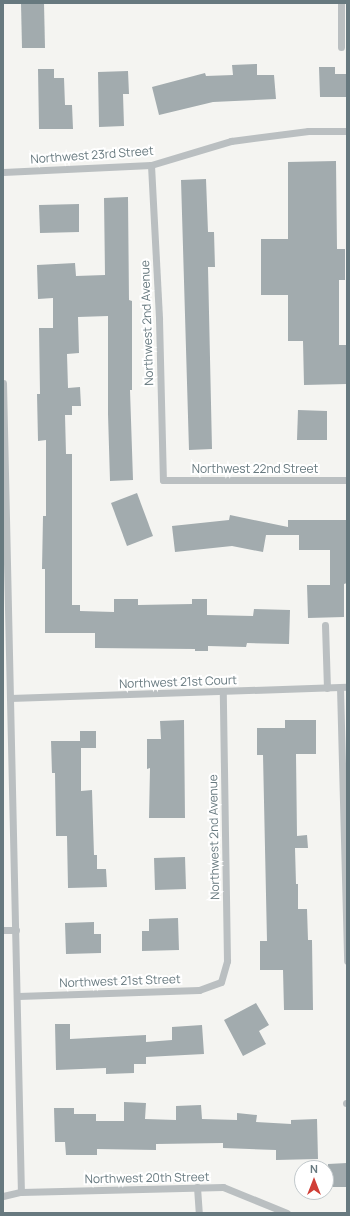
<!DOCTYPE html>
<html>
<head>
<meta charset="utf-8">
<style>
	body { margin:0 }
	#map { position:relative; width:350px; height:1216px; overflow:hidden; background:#f4f4f1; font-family:Manrope,sans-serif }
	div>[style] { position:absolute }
	.building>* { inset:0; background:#a2abae }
	.minor>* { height:7px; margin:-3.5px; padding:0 3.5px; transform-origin:3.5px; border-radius:3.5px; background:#babfc1 }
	span { translate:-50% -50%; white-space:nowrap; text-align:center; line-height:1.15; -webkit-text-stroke:4px #fff; paint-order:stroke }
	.street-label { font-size:12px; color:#67797f }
	.frame { position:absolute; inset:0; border:4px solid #67797f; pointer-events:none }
	.north { position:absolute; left:294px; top:1160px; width:40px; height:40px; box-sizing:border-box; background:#fff; border:1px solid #c2c9cc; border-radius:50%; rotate:0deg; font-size:11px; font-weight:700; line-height:16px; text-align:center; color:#67797f }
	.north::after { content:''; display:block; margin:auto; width:14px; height:18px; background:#d03e36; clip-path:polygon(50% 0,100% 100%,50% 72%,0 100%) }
</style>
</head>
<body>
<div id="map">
	<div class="building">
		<div style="clip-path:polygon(21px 3px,44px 3px,45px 48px,22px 48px)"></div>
		<div style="clip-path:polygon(257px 64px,257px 75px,274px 75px,276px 99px,213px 102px,159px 115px,152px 87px,205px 73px,206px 76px,233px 75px,232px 65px)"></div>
		<div style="clip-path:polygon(319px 67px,335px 67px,335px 74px,347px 74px,347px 97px,320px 97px)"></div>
		<div style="clip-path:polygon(38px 69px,54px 69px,54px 78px,64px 78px,65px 105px,72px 105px,73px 129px,39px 129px)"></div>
		<div style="clip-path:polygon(128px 71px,129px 94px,123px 94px,124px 126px,99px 127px,98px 72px)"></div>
		<div style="clip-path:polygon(336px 161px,337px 249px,345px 249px,345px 280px,339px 280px,339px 345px,347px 345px,347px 384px,304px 385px,303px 341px,288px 341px,288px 295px,261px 295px,261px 239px,288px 239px,288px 162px)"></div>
		<div style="clip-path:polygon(206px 179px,208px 232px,214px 232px,215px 267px,208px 267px,212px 449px,189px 450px,181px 180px)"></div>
		<div style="clip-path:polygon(128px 197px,129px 300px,132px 301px,132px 390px,130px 390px,133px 480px,110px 481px,108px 414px,108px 316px,78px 317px,79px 353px,67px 354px,68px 388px,80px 387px,81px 406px,72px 406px,72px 415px,65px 415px,66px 454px,72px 454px,72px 605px,80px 605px,80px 611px,114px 612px,114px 599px,138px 599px,138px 605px,192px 604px,192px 599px,207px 599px,207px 615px,253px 616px,254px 609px,290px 610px,289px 644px,247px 643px,246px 647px,208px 646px,208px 651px,195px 651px,195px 649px,95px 648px,95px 633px,45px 633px,45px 569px,42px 569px,43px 516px,46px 516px,46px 440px,38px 441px,37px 394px,40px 394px,39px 328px,53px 328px,53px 298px,38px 299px,37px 265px,75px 263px,76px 276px,105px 275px,104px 198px)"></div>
		<div style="clip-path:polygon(79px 204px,79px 232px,40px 233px,39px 205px)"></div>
		<div style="clip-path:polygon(298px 410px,327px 411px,327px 440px,297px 440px)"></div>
		<div style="clip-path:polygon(137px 493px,153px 536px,127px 546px,111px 503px)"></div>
		<div style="clip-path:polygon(230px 515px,288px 527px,288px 520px,347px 520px,347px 583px,344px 584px,344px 617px,308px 618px,307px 585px,330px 585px,330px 550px,299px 550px,299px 535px,266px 535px,263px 552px,232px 546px,175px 552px,172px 526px,229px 520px)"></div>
		<div style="clip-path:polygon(184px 720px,185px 818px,149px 818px,150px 768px,147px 769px,147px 739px,161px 739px,160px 721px)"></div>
		<div style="clip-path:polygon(285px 720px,316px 720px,316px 754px,296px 754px,297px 836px,307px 835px,308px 848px,295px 848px,296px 884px,298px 884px,298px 909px,307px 909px,308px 940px,312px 940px,313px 1010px,284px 1010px,283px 970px,260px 970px,260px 941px,267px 941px,263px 755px,257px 755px,257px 728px,285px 728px)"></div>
		<div style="clip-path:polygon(80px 731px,96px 731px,96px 748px,81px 748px,81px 791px,92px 790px,94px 855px,97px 855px,97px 869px,106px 869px,107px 887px,68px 888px,67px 836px,56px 836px,55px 773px,52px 773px,51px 741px,80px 741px)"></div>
		<div style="clip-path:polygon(185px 857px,186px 889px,155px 890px,154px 858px)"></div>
		<div style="clip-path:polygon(178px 918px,179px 950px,142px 951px,142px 931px,149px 931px,149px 919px)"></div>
		<div style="clip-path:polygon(94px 922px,94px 934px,101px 934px,101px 953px,66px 954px,65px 923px)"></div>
		<div style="clip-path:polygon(256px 1003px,269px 1025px,259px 1031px,266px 1044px,243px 1056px,224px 1020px)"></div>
		<div style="clip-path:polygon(55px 1024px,70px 1024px,70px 1039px,146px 1035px,146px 1042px,172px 1040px,172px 1027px,202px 1025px,204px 1054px,146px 1057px,146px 1064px,134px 1064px,134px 1073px,106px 1074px,106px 1068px,56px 1070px)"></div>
		<div style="clip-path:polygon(124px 1102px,146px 1103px,145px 1119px,176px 1120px,176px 1106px,201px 1105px,202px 1119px,237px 1120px,237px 1113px,257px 1115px,256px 1122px,291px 1124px,291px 1120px,317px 1119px,318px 1159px,276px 1160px,276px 1150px,223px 1148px,223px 1143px,156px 1144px,156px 1150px,97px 1149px,97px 1155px,66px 1155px,65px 1142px,55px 1142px,54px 1108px,74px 1108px,74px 1114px,96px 1114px,96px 1121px,124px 1121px)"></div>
		<div style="clip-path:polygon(347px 1163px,347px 1187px,328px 1187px,328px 1164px)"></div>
	</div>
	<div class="minor">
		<div style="left:341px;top:3px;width:44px;rotate:90deg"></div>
		<div style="left:151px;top:165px;width:154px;rotate:87deg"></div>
		<div style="left:159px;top:319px;width:161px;rotate:88.6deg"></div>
		<div style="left:163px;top:480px;width:184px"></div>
		<div style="left:3px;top:172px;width:148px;rotate:-2.7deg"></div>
		<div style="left:151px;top:165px;width:84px;rotate:-16.7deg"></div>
		<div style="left:231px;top:141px;width:78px;rotate:-7.4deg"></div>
		<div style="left:308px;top:131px;width:39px"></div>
		<div style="left:3px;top:383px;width:809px;rotate:88.73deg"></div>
		<div style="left:325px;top:625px;width:63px;rotate:88.2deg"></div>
		<div style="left:340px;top:687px;width:274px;rotate:88.5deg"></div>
		<div style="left:10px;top:698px;width:337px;rotate:-1.9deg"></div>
		<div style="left:3px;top:930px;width:13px"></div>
		<div style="left:18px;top:996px;width:181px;rotate:-1.9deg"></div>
		<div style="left:199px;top:990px;width:23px;rotate:-20deg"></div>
		<div style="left:221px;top:982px;width:22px;rotate:-74deg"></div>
		<div style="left:227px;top:961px;width:269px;rotate:-90.9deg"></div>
		<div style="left:346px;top:1103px;width:1px"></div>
		<div style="left:197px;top:1187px;width:26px;rotate:86deg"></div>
		<div style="left:3px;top:1196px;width:18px;rotate:-13deg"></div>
		<div style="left:21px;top:1192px;width:202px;rotate:-1.4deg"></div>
		<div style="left:223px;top:1187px;width:69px;rotate:22.1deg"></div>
	</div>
	<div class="street-label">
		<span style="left:92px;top:155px;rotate:-4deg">Northwest 23rd Street</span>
		<span style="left:147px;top:323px;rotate:-92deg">Northwest 2nd Avenue</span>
		<span style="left:255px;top:469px">Northwest 22nd Street</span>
		<span style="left:178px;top:682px;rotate:-2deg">Northwest 21st Court</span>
		<span style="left:214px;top:837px;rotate:-91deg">Northwest 2nd Avenue</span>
		<span style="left:120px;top:981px;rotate:-2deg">Northwest 21st Street</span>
		<span style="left:147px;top:1178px;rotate:-1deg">Northwest 20th Street</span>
	</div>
	<div class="frame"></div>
	<div class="north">N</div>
</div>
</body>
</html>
